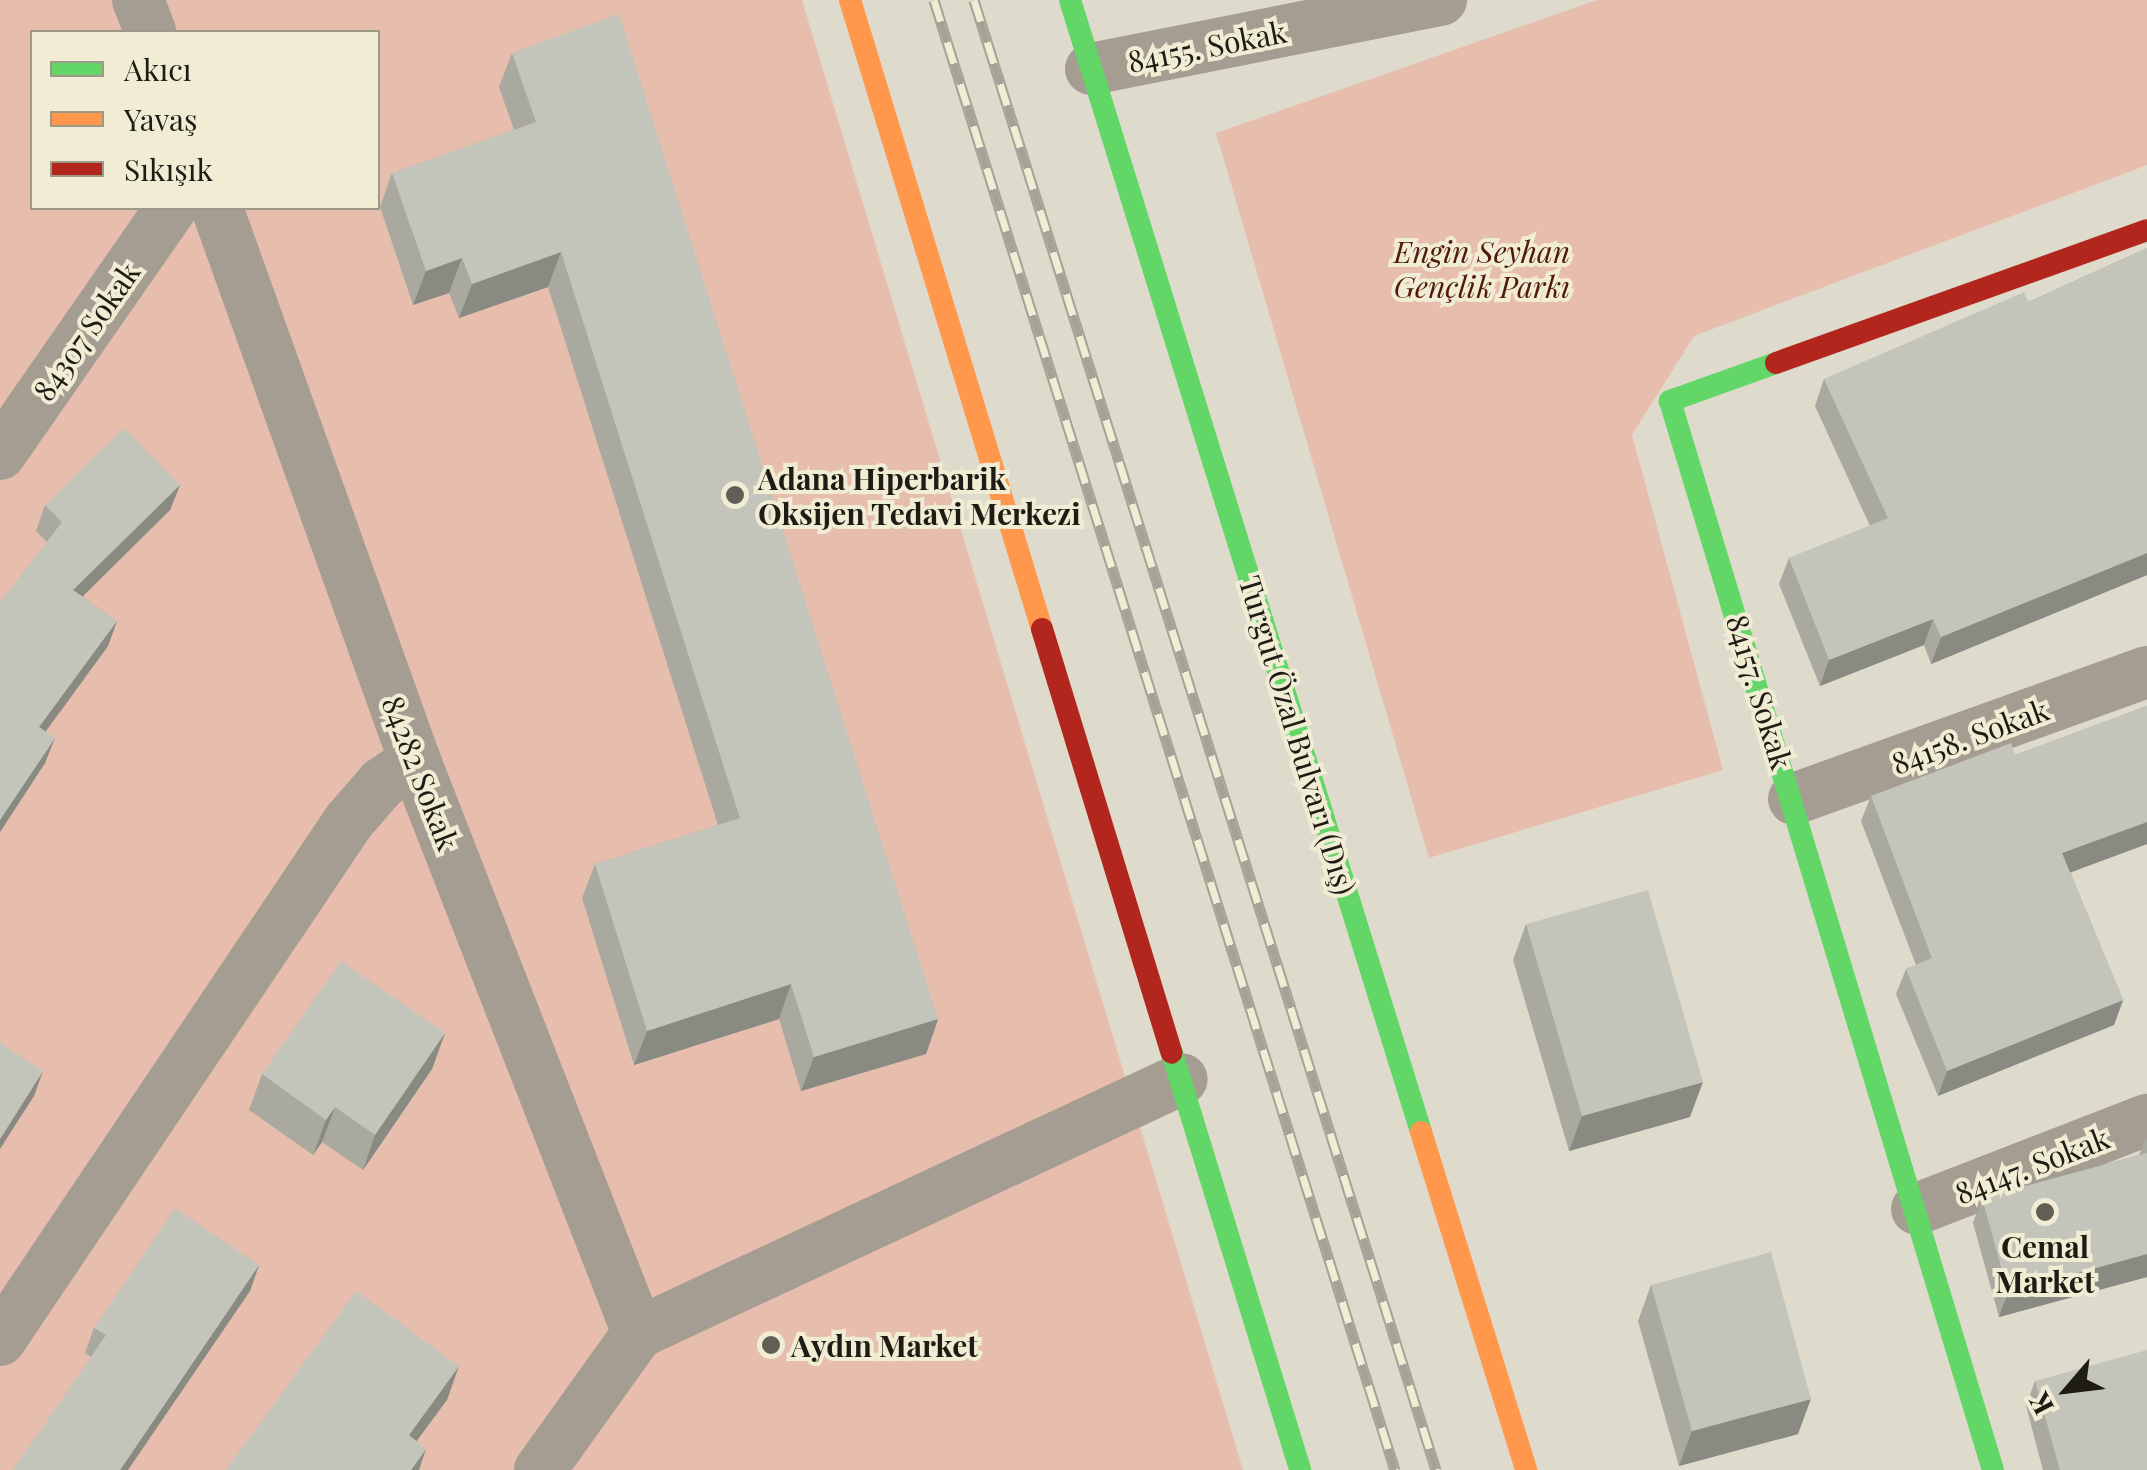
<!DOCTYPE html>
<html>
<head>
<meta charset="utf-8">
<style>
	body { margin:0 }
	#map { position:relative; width:2147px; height:1470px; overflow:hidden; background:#dedbcd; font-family:"Playfair Display",serif }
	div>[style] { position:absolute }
	.green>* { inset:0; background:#e7bdad }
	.street>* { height:52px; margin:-26px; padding:0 26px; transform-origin:26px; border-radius:26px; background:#a59d92 }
	.fast>* { height:22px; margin:-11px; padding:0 11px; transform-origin:11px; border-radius:11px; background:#63d668 }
	.slow>* { height:22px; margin:-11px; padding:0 11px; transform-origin:11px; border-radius:11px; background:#ff974d }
	.jam>* { height:22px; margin:-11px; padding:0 11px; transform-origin:11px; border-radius:11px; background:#b3261e }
	.rail>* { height:11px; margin-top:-5.5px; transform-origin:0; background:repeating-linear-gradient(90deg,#f1ecd4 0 22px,#a7a297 0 44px); box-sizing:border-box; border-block:2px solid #a7a297 }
	.wall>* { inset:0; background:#a9a9a0 }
	.shaded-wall>* { inset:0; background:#898a82 }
	.building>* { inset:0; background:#c4c5ba }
	.dots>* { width:28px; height:28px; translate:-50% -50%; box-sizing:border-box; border:5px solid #f1ecd4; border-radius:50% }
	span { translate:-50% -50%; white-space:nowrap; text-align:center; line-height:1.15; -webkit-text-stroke:8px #f1ecd4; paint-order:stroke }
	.street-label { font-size:30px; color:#1e1c14 }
	.park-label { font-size:30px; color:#51180b; font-style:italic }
	.poi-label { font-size:30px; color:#1e1c14; font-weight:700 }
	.left { translate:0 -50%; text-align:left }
	.legend { position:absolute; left:30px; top:30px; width:350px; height:180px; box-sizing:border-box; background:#f1ecd4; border:2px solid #9d9987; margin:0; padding:12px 18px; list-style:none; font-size:30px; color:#1e1c14 }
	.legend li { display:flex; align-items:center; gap:20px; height:50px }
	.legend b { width:50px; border:2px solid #9d9987 }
	.north { position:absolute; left:2017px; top:1340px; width:100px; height:100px; -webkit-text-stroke:8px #f1ecd4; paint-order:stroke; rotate:242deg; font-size:28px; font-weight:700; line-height:40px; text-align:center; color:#1e1c14 }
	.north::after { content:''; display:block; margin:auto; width:35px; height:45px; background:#1e1c14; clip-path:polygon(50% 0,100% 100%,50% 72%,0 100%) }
</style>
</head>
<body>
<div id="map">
	<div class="green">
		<div style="clip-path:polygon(evenodd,0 0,802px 0,1243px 1470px,0 1470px,0 0,32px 32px,378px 32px,378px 208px,32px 208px,32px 32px)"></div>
		<div style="clip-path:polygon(1597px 0,2147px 0,2147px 165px,1694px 336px,1632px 435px,1723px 770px,1429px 858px,1216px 133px)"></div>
	</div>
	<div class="street">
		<div style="left:138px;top:0;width:34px;rotate:69deg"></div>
		<div style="left:1091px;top:69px;width:357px;rotate:-11.2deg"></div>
		<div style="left:217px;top:208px;width:587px;rotate:70.3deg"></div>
		<div style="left:415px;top:761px;width:614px;rotate:68.7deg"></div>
		<div style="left:0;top:454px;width:300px;rotate:-55.2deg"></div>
		<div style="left:1794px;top:799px;width:375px;rotate:-19.8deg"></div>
		<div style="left:1917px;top:1209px;width:247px;rotate:-21.2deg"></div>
		<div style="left:0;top:1340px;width:625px;rotate:-56.08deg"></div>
		<div style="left:349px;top:821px;width:50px;rotate:-49deg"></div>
		<div style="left:382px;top:783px;width:40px;rotate:-34deg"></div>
		<div style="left:540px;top:1470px;width:168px;rotate:-54.4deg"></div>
		<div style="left:638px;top:1333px;width:600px;rotate:-25.03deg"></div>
	</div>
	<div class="fast">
		<div style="left:1070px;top:0;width:1185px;rotate:72.77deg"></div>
		<div style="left:1776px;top:363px;width:113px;rotate:160.3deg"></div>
		<div style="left:1670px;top:401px;width:1117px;rotate:73.19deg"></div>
		<div style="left:1172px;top:1053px;width:436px;rotate:72.9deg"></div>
	</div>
	<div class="slow">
		<div style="left:850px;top:0;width:658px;rotate:73.03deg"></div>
		<div style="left:1421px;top:1132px;width:354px;rotate:72.7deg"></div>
	</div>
	<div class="jam">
		<div style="left:1776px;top:363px;width:394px;rotate:-19.7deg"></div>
		<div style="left:1042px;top:629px;width:443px;rotate:73deg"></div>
	</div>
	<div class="rail">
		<div style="left:934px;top:0;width:1541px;rotate:72.59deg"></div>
		<div style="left:974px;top:0;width:1541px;rotate:72.55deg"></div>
	</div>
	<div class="wall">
		<div style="clip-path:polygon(512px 53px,938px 1019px,926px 1054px,801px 1091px,779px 1019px,634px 1065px,582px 898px,595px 864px,718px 825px,548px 287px,459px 318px,449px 293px,413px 305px,380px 207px,392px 173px,514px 130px,499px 87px)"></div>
		<div style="clip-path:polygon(2147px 248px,2147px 575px,1931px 664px,1924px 645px,1820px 686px,1779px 584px,1789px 558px,1870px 526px,1815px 406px,1824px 379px,2028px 302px)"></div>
		<div style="clip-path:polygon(180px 485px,170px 510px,82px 596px,117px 621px,108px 646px,45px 732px,45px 763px,0 832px,0 603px,47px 542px,36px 531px,45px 505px)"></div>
		<div style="clip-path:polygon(2147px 706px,2147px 844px,2070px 872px,2123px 1000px,2114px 1025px,1938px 1096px,1896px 994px,1906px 969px,1916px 965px,1861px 821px,1871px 796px,2015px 755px)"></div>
		<div style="clip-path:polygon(1526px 924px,1690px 1117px,1569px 1151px,1513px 960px)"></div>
		<div style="clip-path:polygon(445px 1033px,432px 1069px,363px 1170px,322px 1142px,313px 1155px,249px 1110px,262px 1074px)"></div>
		<div style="clip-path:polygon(2147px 1139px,2147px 1277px,1999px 1317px,1973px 1223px,1982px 1198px,2139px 1155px,2145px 1140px)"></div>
		<div style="clip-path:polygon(259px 1265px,250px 1291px,91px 1357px,85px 1353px,94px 1328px)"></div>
		<div style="clip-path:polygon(1651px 1285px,1798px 1434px,1679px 1466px,1638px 1321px)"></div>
		<div style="clip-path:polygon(2035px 1381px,2147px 1470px,2043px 1470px,2026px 1406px)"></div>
	</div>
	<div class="shaded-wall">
		<div style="clip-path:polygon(561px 252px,548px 287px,459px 318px,472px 284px)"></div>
		<div style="clip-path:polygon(462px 258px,449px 293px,413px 305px,426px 271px)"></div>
		<div style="clip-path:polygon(180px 485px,170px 510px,64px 615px,73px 590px)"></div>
		<div style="clip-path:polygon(2147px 553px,2147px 575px,1931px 664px,1941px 637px)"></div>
		<div style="clip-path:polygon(1933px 619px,1924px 645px,1820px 686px,1829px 660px)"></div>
		<div style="clip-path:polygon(117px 621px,108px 646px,30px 753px,39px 727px)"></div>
		<div style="clip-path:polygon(55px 738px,45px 763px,0 832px,0 820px)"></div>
		<div style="clip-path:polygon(2147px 822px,2147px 844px,2053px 879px,2062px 853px)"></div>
		<div style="clip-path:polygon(791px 984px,779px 1019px,634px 1065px,647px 1031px)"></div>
		<div style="clip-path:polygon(2123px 1000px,2114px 1025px,1938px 1096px,1947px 1071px)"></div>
		<div style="clip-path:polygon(938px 1019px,926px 1054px,801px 1091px,814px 1057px)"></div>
		<div style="clip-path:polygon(445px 1033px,432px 1069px,363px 1170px,375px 1135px)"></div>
		<div style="clip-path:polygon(43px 1071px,34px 1096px,0 1149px,0 1139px)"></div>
		<div style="clip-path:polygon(1703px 1082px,1690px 1117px,1569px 1151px,1582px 1116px)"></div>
		<div style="clip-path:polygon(335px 1107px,322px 1142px,313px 1155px,326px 1120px)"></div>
		<div style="clip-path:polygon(2147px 1254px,2147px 1277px,1999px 1317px,2008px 1292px)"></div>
		<div style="clip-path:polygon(259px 1265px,250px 1291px,128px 1470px,120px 1470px)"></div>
		<div style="clip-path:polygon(459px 1366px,447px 1400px,396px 1469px,409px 1435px)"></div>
		<div style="clip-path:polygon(1811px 1399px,1798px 1434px,1679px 1466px,1692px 1431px)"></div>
		<div style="clip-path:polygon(426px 1449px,419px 1470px,411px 1470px)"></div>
	</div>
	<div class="building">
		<div style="clip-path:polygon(619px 14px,938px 1019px,814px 1057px,791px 984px,647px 1031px,595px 864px,740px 818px,561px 252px,472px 284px,462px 258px,426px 271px,392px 173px,536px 122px,512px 53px)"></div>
		<div style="clip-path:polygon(2147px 248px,2147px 553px,1941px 637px,1933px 619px,1829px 660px,1789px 558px,1888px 518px,1824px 379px,2024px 292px,2028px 302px)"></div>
		<div style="clip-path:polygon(124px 428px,180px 485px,73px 590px,117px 621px,39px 727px,55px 738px,0 820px,0 603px,62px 522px,45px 505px)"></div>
		<div style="clip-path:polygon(2147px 706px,2147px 822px,2062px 853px,2123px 1000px,1947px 1071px,1906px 969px,1932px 958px,1871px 796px,2011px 743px,2015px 755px)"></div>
		<div style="clip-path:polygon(1648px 890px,1703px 1082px,1582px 1116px,1526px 924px)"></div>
		<div style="clip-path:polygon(341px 961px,445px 1033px,375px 1135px,335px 1107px,326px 1120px,262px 1074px)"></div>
		<div style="clip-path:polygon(0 1043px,43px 1071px,1px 1137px,0 1136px)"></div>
		<div style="clip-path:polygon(2147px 1153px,2147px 1254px,2008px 1292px,1982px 1198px)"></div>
		<div style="clip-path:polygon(175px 1208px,259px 1265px,120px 1470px,13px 1470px,106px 1335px,94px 1328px)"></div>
		<div style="clip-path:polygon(1771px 1252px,1811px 1399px,1692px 1431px,1651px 1285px)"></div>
		<div style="clip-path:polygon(356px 1291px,459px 1366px,409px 1435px,426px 1449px,411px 1470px,226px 1470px)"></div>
		<div style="clip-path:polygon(2147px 1350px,2147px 1470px,2060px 1470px,2035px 1381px)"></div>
	</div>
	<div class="dots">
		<div style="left:735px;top:495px;background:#615f55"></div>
		<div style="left:2045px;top:1212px;background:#615f55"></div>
		<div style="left:771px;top:1345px;background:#615f55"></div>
	</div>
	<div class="street-label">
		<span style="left:1207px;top:46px;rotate:-11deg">84155. Sokak</span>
		<span style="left:86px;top:331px;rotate:-55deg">84307 Sokak</span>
		<span style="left:1760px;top:692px;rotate:73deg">84157. Sokak</span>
		<span style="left:1298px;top:735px;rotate:73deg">Turgut Özal Bulvarı (Dış)</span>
		<span style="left:1970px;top:736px;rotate:-20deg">84158. Sokak</span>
		<span style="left:421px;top:773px;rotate:69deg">84282 Sokak</span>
		<span style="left:2032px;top:1165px;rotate:-21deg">84147. Sokak</span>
	</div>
	<div class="park-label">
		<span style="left:1482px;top:268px">Engin Seyhan<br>Gençlik Parkı</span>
	</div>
	<div class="poi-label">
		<span class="left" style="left:758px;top:495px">Adana Hiperbarik<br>Oksijen Tedavi Merkezi</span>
		<span style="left:2045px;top:1263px">Cemal<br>Market</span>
		<span class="left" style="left:791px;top:1345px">Aydın Market</span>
	</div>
	<ul class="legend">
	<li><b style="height:12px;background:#63d668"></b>Akıcı</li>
	<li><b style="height:12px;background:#ff974d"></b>Yavaş</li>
	<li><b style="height:12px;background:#b3261e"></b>Sıkışık</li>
	</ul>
	<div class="north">K</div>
</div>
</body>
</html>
